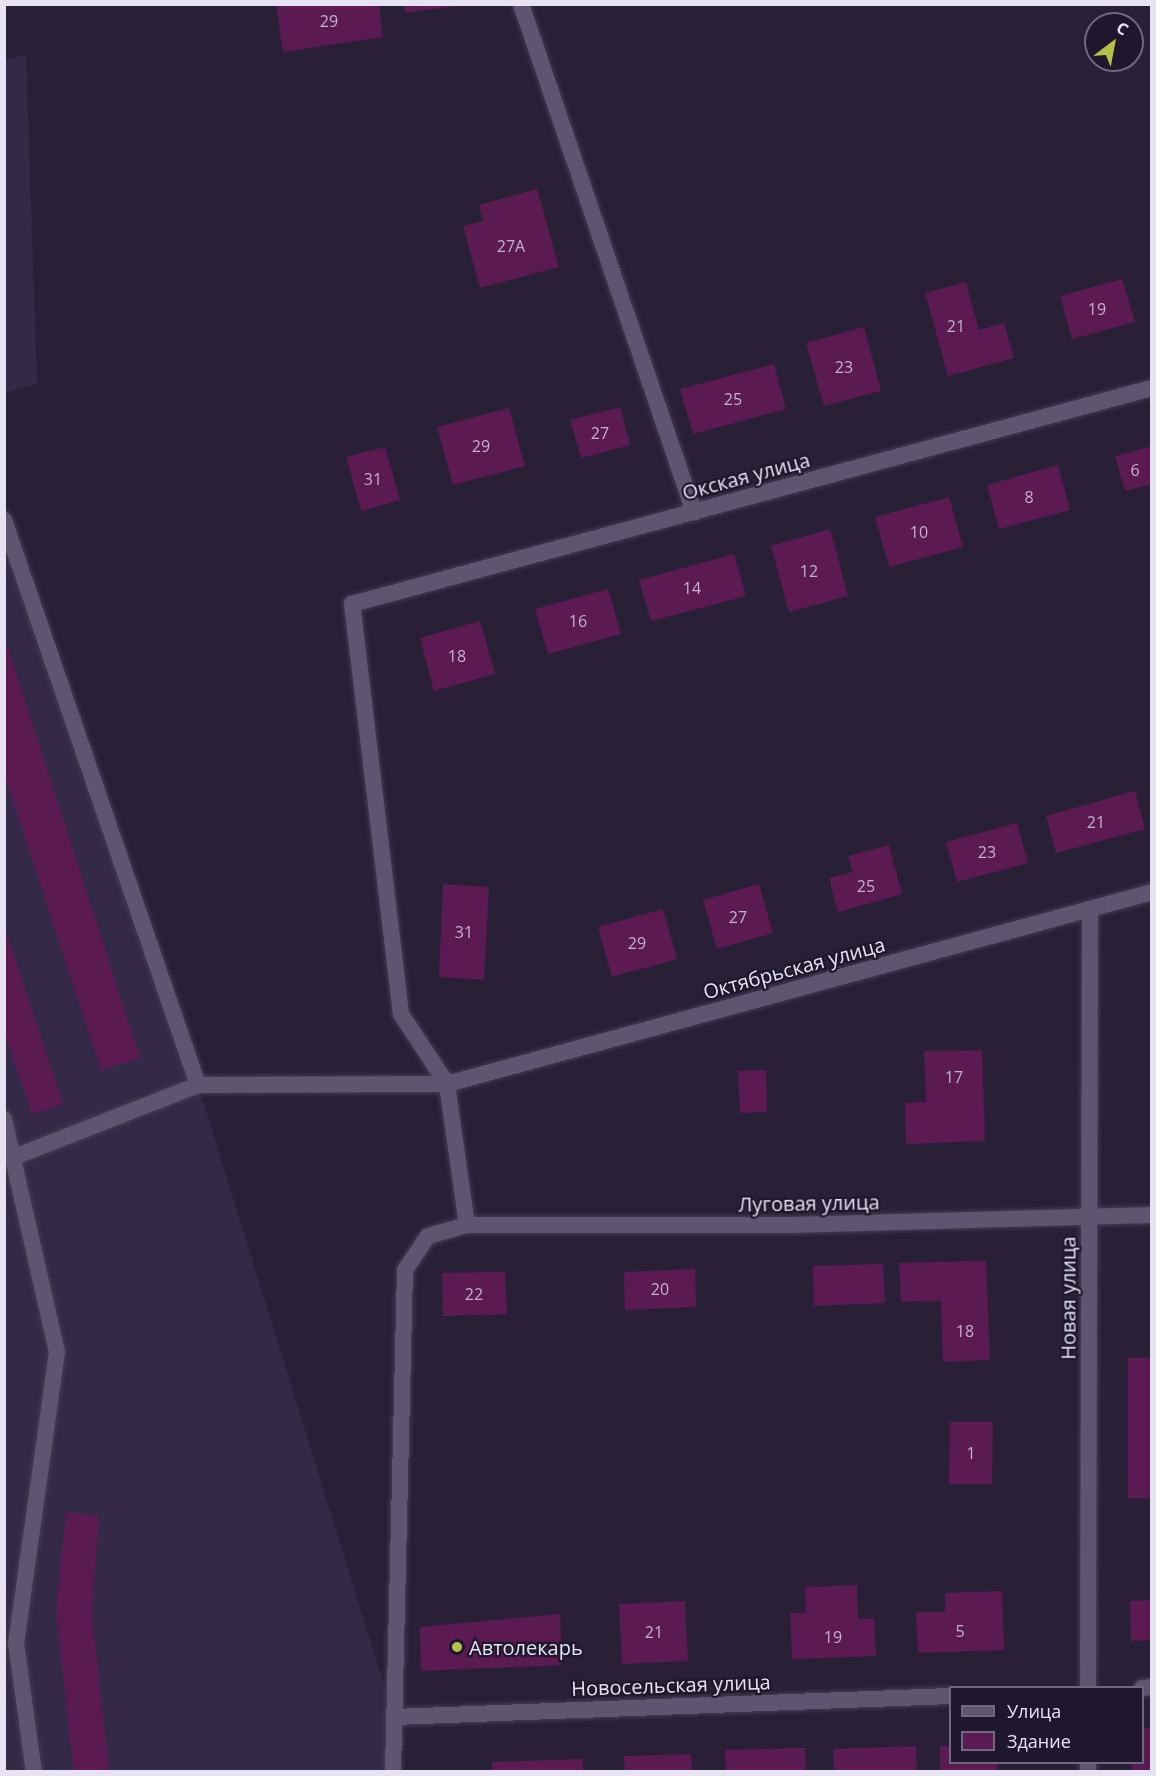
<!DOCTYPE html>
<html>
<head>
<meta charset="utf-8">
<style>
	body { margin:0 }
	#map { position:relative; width:1156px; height:1776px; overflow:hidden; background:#292038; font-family:"Open Sans",sans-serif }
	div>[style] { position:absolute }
	.built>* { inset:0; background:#342a48 }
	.building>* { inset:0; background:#5b1a52 }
	.roads { filter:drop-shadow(0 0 2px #443d52) drop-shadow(0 0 2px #443d52) }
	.service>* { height:16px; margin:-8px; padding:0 8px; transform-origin:8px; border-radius:8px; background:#5e5570 }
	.minor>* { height:16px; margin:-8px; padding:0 8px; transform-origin:8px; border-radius:8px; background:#5e5570 }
	.tertiary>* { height:16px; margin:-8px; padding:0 8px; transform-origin:8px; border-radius:8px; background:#5e5570 }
	.dots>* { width:16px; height:16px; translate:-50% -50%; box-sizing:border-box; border:3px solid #1f172e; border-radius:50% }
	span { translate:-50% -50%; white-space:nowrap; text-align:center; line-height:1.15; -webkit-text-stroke:4.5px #1f172e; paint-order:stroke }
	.number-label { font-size:16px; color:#c4b1cb }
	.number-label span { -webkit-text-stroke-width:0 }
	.street-label { font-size:20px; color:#e7e3f3 }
	.poi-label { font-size:20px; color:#e7e3f3 }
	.left { translate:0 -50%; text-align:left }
	.frame { position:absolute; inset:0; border:6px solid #e7e3f3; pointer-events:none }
	.legend { position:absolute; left:949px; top:1686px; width:195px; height:78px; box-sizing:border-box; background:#1f172e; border:2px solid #6f697d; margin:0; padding:8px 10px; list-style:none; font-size:18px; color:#e7e3f3 }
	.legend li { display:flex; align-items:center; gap:12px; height:30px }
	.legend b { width:30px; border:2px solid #6f697d }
	.north { position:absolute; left:1084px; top:12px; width:60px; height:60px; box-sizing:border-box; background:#1f172e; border:2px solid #6f697d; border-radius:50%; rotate:32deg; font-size:16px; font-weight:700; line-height:24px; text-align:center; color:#e7e3f3 }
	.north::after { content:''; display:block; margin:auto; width:21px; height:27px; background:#b8c147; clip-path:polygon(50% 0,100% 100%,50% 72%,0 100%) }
</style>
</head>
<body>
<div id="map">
	<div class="built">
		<div style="clip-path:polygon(26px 55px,37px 384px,5px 393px,5px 59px)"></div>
		<div style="clip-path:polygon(4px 520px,198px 1085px,394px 1717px,393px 1771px,5px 1771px)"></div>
	</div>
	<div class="building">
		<div style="clip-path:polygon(276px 4px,379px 4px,383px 37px,283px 52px)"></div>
		<div style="clip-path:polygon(403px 4px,457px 4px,457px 6px,405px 13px)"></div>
		<div style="clip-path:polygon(537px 189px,559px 267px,480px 288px,463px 226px,483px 221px,479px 205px)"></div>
		<div style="clip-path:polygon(1122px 279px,1135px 322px,1072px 339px,1060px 296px)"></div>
		<div style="clip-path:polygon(966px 282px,979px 330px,1004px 323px,1014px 358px,948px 376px,925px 293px)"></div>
		<div style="clip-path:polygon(864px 327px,881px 391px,824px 406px,806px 343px)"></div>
		<div style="clip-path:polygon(774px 364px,786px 409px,693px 434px,680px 389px)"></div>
		<div style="clip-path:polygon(620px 407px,630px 445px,581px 458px,570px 420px)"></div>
		<div style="clip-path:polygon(509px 408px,525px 466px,453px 485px,437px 427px)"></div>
		<div style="clip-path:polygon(1152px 446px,1152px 484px,1125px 491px,1115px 456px)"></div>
		<div style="clip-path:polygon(385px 447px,400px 500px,361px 511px,346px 457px)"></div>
		<div style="clip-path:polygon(1058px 465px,1070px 510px,999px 529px,987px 485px)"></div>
		<div style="clip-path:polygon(949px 497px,963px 547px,889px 567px,875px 517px)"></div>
		<div style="clip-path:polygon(830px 529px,848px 596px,789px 612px,771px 546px)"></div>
		<div style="clip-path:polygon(734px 554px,746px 596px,651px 621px,639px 580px)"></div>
		<div style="clip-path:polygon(608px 589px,621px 634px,548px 654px,535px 609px)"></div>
		<div style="clip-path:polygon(480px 621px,495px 674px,434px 691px,420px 638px)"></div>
		<div style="clip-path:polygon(5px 639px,140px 1058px,101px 1070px,4px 773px)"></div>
		<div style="clip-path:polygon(1135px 791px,1145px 829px,1056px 853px,1046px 816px)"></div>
		<div style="clip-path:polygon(1017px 823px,1028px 863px,957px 882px,946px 842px)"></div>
		<div style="clip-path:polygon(889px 845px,902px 894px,838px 912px,829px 878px,853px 872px,848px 856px)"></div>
		<div style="clip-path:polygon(443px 884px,489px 887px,484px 980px,439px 977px)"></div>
		<div style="clip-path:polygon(759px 884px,773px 933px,717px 949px,703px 900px)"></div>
		<div style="clip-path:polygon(663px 909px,677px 959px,612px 977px,598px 927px)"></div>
		<div style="clip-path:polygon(4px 926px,63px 1104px,32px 1114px,4px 1031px)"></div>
		<div style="clip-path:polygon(982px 1050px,985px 1141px,906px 1144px,905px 1103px,926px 1102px,924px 1051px)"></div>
		<div style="clip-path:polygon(766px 1070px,767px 1112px,740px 1113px,738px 1071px)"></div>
		<div style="clip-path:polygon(986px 1261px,990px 1360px,943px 1362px,941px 1301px,901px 1302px,899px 1263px)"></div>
		<div style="clip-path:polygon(883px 1264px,885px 1303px,814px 1306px,813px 1266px)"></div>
		<div style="clip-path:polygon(695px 1269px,696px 1307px,625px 1310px,624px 1272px)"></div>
		<div style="clip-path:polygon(505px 1272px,507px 1314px,443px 1316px,442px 1273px)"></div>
		<div style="clip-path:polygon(1128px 1358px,1152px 1358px,1152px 1498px,1128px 1498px)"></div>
		<div style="clip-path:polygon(950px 1422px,993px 1422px,992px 1484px,949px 1484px)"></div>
		<div style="clip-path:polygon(66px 1512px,99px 1516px,92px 1613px,109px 1772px,74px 1772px,56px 1611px)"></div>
		<div style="clip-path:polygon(857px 1585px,858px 1619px,874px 1618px,876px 1656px,792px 1659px,790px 1613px,806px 1613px,805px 1587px)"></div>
		<div style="clip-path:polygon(1002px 1591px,1004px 1650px,918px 1653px,916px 1612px,945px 1612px,945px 1593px)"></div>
		<div style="clip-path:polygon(1152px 1600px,1152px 1640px,1131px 1641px,1130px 1601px)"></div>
		<div style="clip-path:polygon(685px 1601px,688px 1661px,622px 1664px,619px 1604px)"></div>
		<div style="clip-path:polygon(560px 1614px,562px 1665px,421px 1671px,420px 1627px)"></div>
		<div style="clip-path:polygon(1142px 1728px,1152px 1728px,1152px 1772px,1132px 1772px,1131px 1762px,1142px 1762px)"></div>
		<div style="clip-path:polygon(916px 1746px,917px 1772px,834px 1772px,833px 1749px)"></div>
		<div style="clip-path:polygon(940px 1746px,950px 1746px,950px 1762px,997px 1762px,998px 1772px,940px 1772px)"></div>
		<div style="clip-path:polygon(805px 1748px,806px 1772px,726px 1772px,725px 1750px)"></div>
		<div style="clip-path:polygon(691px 1754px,692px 1772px,625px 1772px,624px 1756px)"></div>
		<div style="clip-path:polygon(583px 1759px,583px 1772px,492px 1772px,492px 1762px)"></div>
	</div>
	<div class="roads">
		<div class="service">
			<div style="left:521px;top:4px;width:537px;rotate:71.19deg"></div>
			<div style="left:4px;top:520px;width:597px;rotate:71.05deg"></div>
			<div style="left:198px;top:1085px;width:249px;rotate:-0.2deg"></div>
			<div style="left:4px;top:1119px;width:239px;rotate:77.2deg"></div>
			<div style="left:57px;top:1352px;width:294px;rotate:98deg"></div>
			<div style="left:16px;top:1643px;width:130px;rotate:82.1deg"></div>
			<div style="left:17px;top:1156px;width:194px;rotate:-21.4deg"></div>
		</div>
		<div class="minor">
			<div style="left:447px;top:1084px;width:666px;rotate:-15.22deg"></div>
			<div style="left:467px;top:1225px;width:324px"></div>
			<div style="left:791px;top:1225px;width:361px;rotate:-1.6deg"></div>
			<div style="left:1142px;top:1688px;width:10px;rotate:-6deg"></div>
			<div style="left:394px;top:1717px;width:556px;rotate:-2.16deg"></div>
			<div style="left:393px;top:1772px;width:502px;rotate:-88.63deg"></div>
			<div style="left:405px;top:1270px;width:41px;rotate:-55.9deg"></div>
			<div style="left:428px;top:1236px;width:41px;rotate:-15.8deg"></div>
			<div style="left:467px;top:1225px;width:142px;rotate:-98.1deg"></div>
			<div style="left:447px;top:1084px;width:84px;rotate:-123.3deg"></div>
			<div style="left:401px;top:1014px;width:413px;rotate:-96.8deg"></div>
			<div style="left:352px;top:604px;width:829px;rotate:-15.11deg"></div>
		</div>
		<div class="tertiary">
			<div style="left:1088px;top:1688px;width:779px;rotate:-89.85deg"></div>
			<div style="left:1090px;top:909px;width:64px;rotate:-15.3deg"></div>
			<div style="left:1088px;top:1772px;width:10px;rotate:-90deg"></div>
		</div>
	</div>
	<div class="dots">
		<div style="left:457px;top:1647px;background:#b8c147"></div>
	</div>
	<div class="number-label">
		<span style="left:329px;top:21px">29</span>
		<span style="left:511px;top:246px">27А</span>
		<span style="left:1097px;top:309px">19</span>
		<span style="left:956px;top:326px">21</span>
		<span style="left:844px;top:367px">23</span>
		<span style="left:733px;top:399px">25</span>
		<span style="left:600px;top:433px">27</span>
		<span style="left:481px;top:446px">29</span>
		<span style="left:1135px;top:470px">6</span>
		<span style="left:373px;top:479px">31</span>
		<span style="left:1029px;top:497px">8</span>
		<span style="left:919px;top:532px">10</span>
		<span style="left:809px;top:571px">12</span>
		<span style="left:692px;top:588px">14</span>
		<span style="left:578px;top:621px">16</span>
		<span style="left:457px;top:656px">18</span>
		<span style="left:1096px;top:822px">21</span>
		<span style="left:987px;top:852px">23</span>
		<span style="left:866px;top:886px">25</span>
		<span style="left:738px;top:917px">27</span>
		<span style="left:464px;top:932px">31</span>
		<span style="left:637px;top:943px">29</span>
		<span style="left:954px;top:1077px">17</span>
		<span style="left:660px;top:1289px">20</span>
		<span style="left:474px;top:1294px">22</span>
		<span style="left:965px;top:1331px">18</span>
		<span style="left:971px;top:1453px">1</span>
		<span style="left:960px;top:1631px">5</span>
		<span style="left:654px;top:1632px">21</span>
		<span style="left:833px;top:1637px">19</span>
	</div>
	<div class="street-label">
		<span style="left:746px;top:476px;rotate:-15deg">Окская улица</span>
		<span style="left:794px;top:968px;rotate:-15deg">Октябрьская улица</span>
		<span style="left:809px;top:1203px;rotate:-1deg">Луговая улица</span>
		<span style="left:1068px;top:1298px;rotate:-90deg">Новая улица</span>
		<span style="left:671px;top:1685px;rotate:-2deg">Новосельская улица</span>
	</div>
	<div class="poi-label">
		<span class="left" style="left:469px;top:1647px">Автолекарь</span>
	</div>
	<div class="frame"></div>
	<ul class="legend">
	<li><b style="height:8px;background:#5e5570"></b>Улица</li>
	<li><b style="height:16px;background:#5b1a52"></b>Здание</li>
	</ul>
	<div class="north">С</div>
</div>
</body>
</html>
